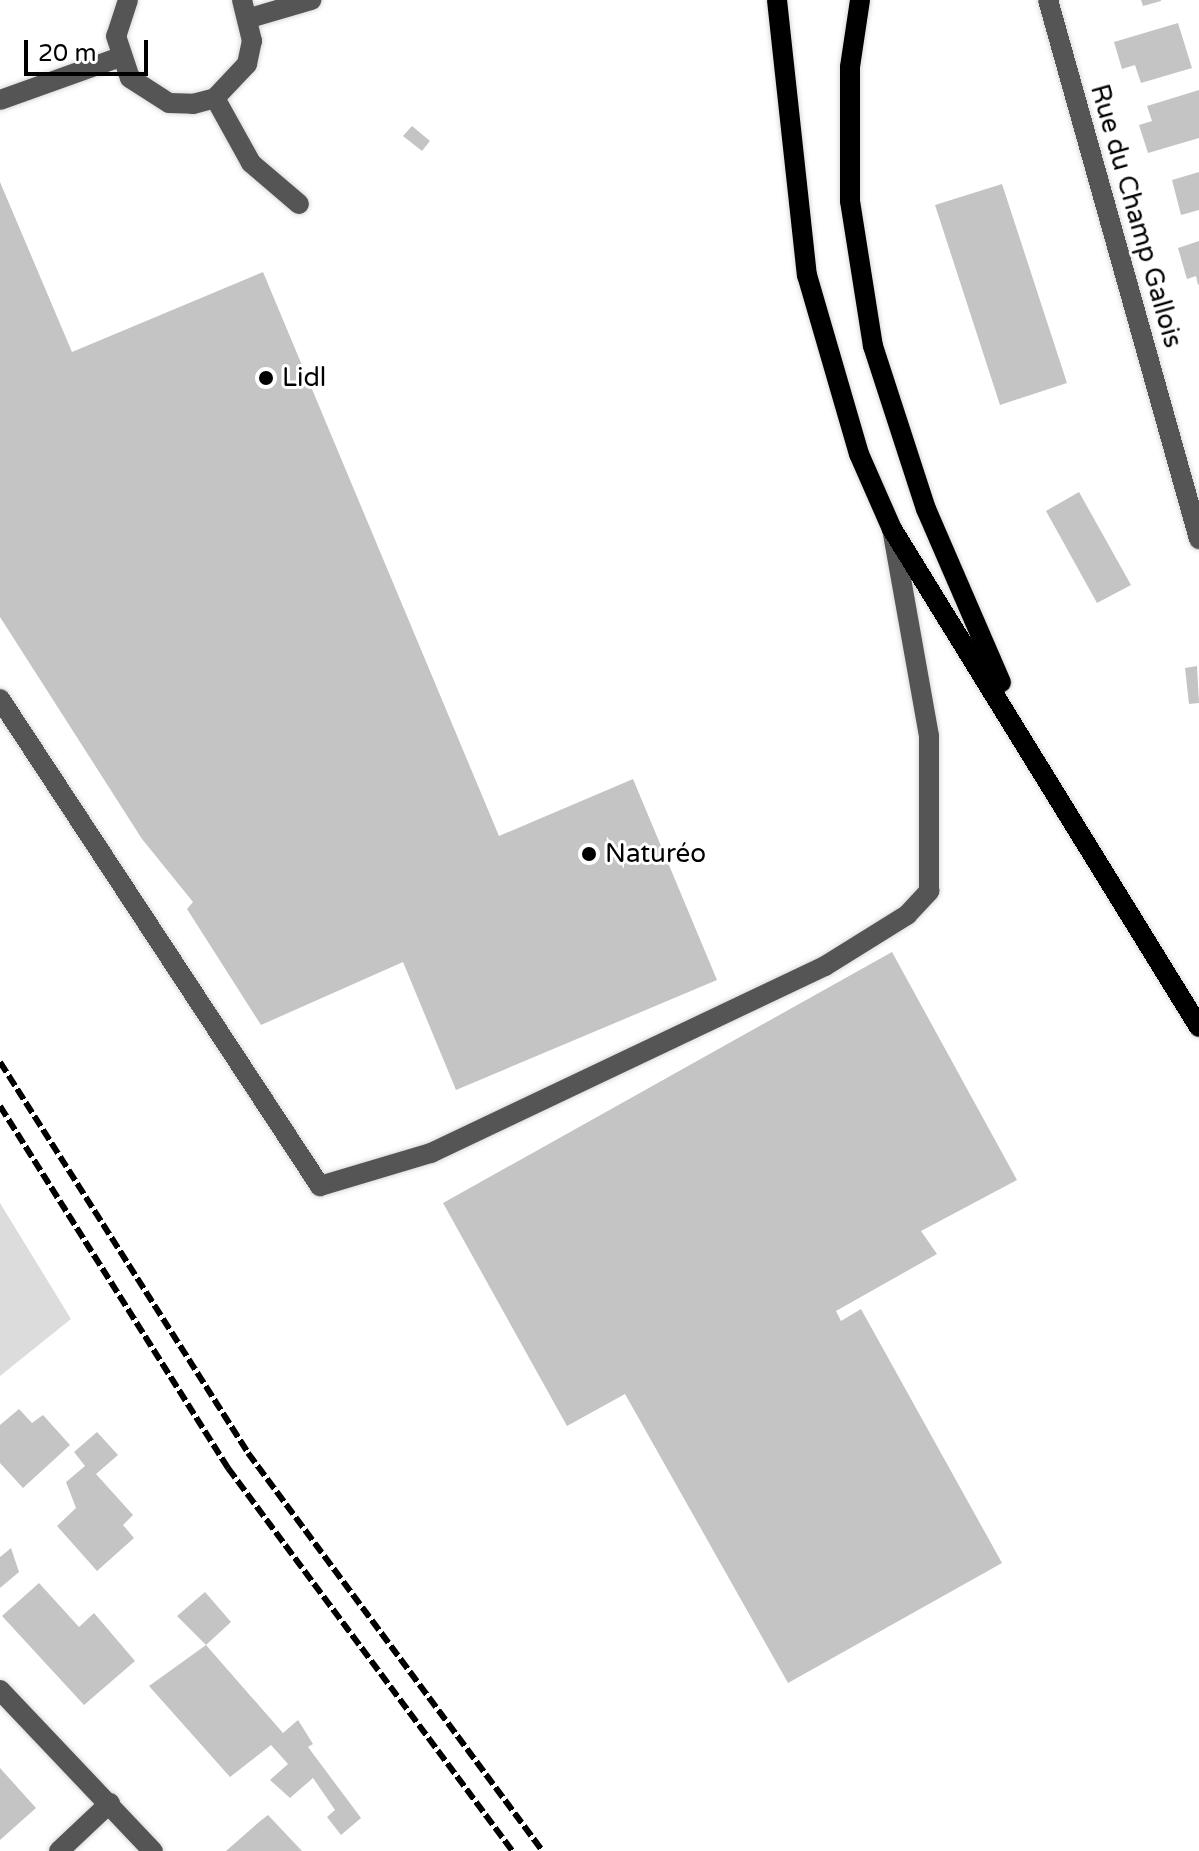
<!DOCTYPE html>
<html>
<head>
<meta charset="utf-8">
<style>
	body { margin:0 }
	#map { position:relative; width:1199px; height:1851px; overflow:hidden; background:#fff; font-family:"Varela Round",sans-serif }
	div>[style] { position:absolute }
	.green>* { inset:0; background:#dcdcdc }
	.building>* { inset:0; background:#c4c4c4 }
	.roads { filter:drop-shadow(0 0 2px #dbdbdb) drop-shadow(0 0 2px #dbdbdb) }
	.minor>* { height:20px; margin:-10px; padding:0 10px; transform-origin:10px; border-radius:10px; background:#555 }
	.major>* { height:20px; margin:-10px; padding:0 10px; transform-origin:10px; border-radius:10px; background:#000 }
	.rail>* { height:6px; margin-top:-3px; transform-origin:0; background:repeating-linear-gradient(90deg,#000 0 12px,transparent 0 16px) }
	.dots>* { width:22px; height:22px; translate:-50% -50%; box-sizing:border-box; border:4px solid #fff; border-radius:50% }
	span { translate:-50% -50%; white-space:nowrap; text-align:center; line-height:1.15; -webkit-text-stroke:6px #fff; paint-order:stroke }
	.street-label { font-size:26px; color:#000 }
	.poi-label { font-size:26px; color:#000 }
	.left { translate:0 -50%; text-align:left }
	.scale { position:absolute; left:24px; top:40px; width:124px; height:36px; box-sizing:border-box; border:4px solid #000; border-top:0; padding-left:10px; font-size:24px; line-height:28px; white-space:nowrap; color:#000; -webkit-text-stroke:6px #fff; paint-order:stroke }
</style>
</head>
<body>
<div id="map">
	<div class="green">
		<div style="clip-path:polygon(0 1203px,71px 1319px,0 1376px)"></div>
	</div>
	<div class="building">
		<div style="clip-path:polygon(1141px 0,1161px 0,1161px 1px,1143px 6px)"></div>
		<div style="clip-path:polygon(1178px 23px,1192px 68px,1141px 83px,1135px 65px,1122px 69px,1114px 42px)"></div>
		<div style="clip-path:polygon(1199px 90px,1199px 138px,1148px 153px,1139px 125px,1152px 121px,1147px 106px)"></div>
		<div style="clip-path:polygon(412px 126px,430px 141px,422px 151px,403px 136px)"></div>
		<div style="clip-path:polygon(1199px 172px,1199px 210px,1181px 215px,1172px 180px)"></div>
		<div style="clip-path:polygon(0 182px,72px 352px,263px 272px,499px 836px,633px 779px,717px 980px,456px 1090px,403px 962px,261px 1025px,187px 909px,193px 902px,142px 839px,0 617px)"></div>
		<div style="clip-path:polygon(1002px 184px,1067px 383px,1000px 405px,935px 205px)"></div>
		<div style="clip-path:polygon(1199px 241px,1199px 284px,1198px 285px,1196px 276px,1187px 279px,1178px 248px)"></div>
		<div style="clip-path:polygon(1079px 492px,1131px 585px,1097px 603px,1046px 511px)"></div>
		<div style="clip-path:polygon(1197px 666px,1199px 703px,1189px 704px,1185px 668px)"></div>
		<div style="clip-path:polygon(892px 952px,1017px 1180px,921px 1231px,937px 1254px,836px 1311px,841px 1321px,861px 1309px,1002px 1563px,788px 1683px,625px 1394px,567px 1426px,443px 1203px)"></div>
		<div style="clip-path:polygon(19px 1409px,32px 1423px,43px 1415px,70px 1445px,23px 1488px,0 1463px,0 1425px)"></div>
		<div style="clip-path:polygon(97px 1432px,118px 1455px,96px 1474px,133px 1515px,123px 1525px,134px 1538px,97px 1571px,57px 1526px,76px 1508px,66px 1482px,85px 1466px,74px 1452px)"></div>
		<div style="clip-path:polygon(11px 1548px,19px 1572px,0 1588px,0 1557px)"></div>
		<div style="clip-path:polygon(39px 1583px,79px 1627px,94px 1613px,135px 1661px,84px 1705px,2px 1616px)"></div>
		<div style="clip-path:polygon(205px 1592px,231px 1622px,206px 1645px,283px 1733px,298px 1720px,313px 1744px,308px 1747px,361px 1818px,341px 1835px,327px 1817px,335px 1810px,313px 1778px,290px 1798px,270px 1780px,288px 1764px,271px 1745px,230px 1777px,149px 1686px,206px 1645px,177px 1616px)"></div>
		<div style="clip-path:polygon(0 1768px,36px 1808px,0 1840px)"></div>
		<div style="clip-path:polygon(268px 1815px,302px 1851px,226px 1851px,259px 1822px)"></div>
	</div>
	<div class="roads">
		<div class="minor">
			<div style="left:128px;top:0;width:38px;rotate:108deg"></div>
			<div style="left:116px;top:36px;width:44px;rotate:71.6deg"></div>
			<div style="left:130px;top:78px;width:46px;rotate:32.7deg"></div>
			<div style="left:169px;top:103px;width:24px;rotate:2deg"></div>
			<div style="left:193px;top:104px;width:23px;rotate:-15deg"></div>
			<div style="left:215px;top:98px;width:47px;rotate:-46.7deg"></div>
			<div style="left:247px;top:64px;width:24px;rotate:-78deg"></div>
			<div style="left:252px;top:41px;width:42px;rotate:-103.7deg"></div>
			<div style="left:1048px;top:0;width:560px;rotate:74.35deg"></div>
			<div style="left:250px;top:18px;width:64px;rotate:-16.4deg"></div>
			<div style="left:215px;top:98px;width:74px;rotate:61deg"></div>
			<div style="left:251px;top:163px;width:63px;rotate:40.5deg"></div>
			<div style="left:0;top:100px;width:127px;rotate:-19.7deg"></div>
			<div style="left:0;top:699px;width:583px;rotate:56.69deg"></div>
			<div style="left:320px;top:1186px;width:116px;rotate:-16.6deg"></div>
			<div style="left:431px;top:1153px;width:436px;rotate:-25.4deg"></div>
			<div style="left:825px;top:966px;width:97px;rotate:-31.9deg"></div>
			<div style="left:907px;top:915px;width:33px;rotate:-47deg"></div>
			<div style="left:929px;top:891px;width:155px;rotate:-90deg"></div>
			<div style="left:929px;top:736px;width:210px;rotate:-100.1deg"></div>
			<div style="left:0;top:1690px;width:222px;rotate:46.5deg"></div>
			<div style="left:59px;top:1851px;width:70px;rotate:-43.3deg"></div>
		</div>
		<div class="major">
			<div style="left:777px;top:0;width:277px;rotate:83.8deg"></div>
			<div style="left:807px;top:275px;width:186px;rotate:73.8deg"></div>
			<div style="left:859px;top:454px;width:82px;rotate:66.3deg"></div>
			<div style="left:892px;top:529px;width:585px;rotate:58.35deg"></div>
			<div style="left:860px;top:0;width:68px;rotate:98.5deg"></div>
			<div style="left:850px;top:67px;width:134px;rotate:90deg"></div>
			<div style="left:850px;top:201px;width:147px;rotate:81deg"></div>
			<div style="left:873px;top:346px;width:171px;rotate:72deg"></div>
			<div style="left:926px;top:509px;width:189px;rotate:66.6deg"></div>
		</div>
	</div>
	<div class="rail">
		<div style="left:0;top:1062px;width:463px;rotate:57.6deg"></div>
		<div style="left:248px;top:1453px;width:495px;rotate:53.5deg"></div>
		<div style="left:0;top:1106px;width:428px;rotate:57.8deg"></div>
		<div style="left:228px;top:1468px;width:477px;rotate:53.4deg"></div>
	</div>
	<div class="dots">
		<div style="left:266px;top:378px;background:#000"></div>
		<div style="left:589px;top:854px;background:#000"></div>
	</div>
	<div class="street-label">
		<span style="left:1136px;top:216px;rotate:74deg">Rue du Champ Gallois</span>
	</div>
	<div class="poi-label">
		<span class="left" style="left:282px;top:378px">Lidl</span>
		<span class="left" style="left:605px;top:854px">Naturéo</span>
	</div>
	<div class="scale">20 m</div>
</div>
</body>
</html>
